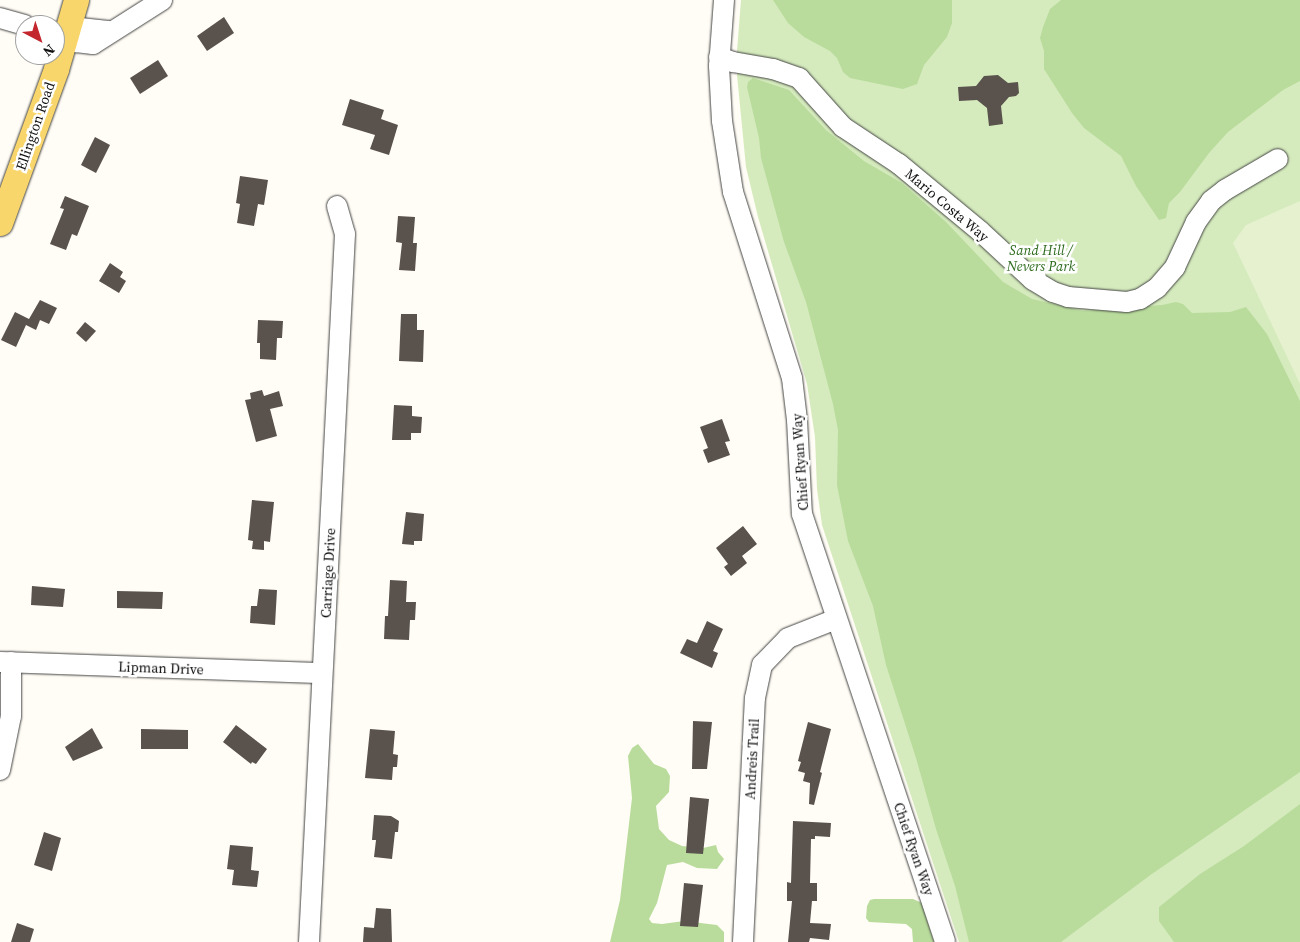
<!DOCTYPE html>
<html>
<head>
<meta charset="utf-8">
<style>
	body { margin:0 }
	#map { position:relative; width:1300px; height:942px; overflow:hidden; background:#fffdf5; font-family:"Source Serif 4",serif }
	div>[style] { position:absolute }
	.green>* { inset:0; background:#d5ebbd }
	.forest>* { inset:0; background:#b9dc9c }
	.pitch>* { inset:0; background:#e6f2cf }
	.building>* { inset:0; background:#5a524d }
	.roads { filter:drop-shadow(0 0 1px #444) drop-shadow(0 0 1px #444) }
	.minor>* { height:20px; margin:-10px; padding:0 10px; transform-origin:10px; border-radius:10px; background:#fff }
	.major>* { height:25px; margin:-12.5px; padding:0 12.5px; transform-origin:12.5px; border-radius:12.5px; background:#f9d66b }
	span { translate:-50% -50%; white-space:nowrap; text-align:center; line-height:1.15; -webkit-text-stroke:5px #fff; paint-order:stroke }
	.street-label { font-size:14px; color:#111 }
	.park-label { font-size:14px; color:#2f6b1f; font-style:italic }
	.north { position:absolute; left:15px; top:15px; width:50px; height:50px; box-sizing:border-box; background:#fff; border:1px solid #a0a0a0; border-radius:50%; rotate:140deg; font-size:14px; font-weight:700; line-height:20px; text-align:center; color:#111 }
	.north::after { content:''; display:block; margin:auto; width:18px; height:22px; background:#c4262e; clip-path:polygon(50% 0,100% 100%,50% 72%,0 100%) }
</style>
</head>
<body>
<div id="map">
	<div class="green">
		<div style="clip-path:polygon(741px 0,1300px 0,1300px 942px,959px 942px,822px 525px,817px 489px,815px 437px,807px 384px,758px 217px,746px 167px,737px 75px,737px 51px)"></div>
	</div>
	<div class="forest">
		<div style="clip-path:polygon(773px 0,952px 0,952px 23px,947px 37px,924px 65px,917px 84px,903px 89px,850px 78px,843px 72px,837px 58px,830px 51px,804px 37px,788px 23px)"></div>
		<div style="clip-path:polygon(1061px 0,1300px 0,1300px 81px,1283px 90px,1228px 132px,1209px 153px,1180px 192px,1169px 203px,1166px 218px,1159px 220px,1136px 186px,1121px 156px,1084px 128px,1072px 113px,1044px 69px,1044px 51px,1040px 38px,1043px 27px,1050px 9px)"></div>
		<div style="clip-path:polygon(753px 78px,789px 90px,826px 130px,864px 161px,902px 183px,946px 222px,1003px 282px,1032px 299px,1083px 311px,1162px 305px,1176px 302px,1183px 304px,1192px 313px,1230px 312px,1246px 307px,1267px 334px,1300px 401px,1300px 772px,1149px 876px,1061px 942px,969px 942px,955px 886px,936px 829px,916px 758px,886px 665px,873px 606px,848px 541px,837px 485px,838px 430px,833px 404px,806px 302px,784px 242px,761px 158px,759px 138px,747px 87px,748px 82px)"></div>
		<div style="clip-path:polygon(638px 744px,654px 764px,666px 769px,670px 776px,669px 792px,656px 806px,659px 829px,669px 840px,682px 846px,703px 848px,716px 845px,718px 852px,724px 859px,717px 869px,697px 868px,683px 862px,667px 865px,657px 903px,649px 919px,652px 923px,662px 924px,684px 921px,717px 925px,724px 932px,724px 942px,610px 942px,620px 900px,632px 798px,628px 756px,632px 748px)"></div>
		<div style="clip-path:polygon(1300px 804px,1300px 942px,1174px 942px,1159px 921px,1159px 907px,1200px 874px,1244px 846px)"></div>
		<div style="clip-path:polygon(874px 899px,913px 899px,922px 903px,934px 942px,913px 942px,912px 929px,906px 924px,869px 922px,866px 918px,867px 906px,870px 900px)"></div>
	</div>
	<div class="pitch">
		<div style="clip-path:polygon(1300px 201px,1300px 384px,1233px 243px,1246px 225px)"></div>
	</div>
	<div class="building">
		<div style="clip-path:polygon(224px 17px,234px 33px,207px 51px,197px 36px)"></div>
		<div style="clip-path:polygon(158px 60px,168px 76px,140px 94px,130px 78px)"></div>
		<div style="clip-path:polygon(998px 75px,1008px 83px,1018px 82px,1019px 93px,1016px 96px,1009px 97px,1001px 106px,1003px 124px,989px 126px,987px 108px,977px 100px,959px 101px,958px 87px,976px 86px,984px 76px)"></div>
		<div style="clip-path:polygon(350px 99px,384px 110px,381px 119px,398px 125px,389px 155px,370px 149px,375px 135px,342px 125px)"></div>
		<div style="clip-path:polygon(95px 137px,110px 145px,96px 173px,81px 165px)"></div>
		<div style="clip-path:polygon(240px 176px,268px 180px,264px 205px,258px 204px,254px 226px,237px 223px,240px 204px,236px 203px)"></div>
		<div style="clip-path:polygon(65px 196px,89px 206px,77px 236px,72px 234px,66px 250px,50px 244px,64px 209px,60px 208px)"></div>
		<div style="clip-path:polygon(398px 216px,415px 217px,413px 243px,417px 243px,415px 271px,399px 270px,402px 243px,396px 242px)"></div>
		<div style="clip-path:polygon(110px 263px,123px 272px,120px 277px,126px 281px,119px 293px,99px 281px)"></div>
		<div style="clip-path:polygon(40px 300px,57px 308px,49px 324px,40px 320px,36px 330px,26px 325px,16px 347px,1px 340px,15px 312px,29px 319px)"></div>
		<div style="clip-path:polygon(401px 314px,417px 314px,417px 330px,424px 330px,423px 362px,399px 361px)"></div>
		<div style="clip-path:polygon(258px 320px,283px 321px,282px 338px,277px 338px,276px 360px,260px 359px,260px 343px,257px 343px)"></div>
		<div style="clip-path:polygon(85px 322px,96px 331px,86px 342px,76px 333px)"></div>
		<div style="clip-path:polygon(262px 390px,264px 396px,279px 391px,283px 406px,270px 409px,277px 436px,256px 442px,245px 400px,251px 399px,250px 393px)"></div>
		<div style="clip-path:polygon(394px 405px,412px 406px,412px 416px,422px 417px,421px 433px,411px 433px,411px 440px,392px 440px)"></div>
		<div style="clip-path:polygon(722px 419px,730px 441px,725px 442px,730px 455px,708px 463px,703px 450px,708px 448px,700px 427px)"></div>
		<div style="clip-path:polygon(252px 500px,274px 502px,270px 542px,264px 541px,264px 550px,252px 549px,253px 541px,248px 540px)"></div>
		<div style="clip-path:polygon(406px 512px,424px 514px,422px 541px,414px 541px,414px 545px,402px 544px)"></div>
		<div style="clip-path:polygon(743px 526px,757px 544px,742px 556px,747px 563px,731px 576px,724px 567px,728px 564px,716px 548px)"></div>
		<div style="clip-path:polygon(390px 580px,407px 581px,406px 602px,416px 602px,415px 620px,410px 620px,409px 640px,384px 639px,385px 616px,388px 616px)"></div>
		<div style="clip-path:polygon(32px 586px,65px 589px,63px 607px,31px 605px)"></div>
		<div style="clip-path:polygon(259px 589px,277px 590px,275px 625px,250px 623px,251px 606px,257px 606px)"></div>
		<div style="clip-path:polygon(117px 591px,163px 592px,162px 609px,117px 608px)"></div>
		<div style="clip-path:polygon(707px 621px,723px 629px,713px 651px,718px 653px,712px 668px,680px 653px,687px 639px,697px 643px)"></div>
		<div style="clip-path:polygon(693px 721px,712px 722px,707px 769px,692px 769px)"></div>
		<div style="clip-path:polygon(808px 722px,831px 729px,820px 772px,822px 773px,814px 805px,809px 804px,810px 783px,803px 781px,805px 773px,798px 771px,801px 762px,798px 761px)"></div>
		<div style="clip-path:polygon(236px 725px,267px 749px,256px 764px,252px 762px,251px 764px,223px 742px)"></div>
		<div style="clip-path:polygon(92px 728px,103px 748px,73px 761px,65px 747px)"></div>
		<div style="clip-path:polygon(141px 729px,188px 730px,188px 749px,141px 749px)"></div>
		<div style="clip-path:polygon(370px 729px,395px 731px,393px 754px,398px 755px,397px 767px,393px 767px,392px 780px,365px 778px)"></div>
		<div style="clip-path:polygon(690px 797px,709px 799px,703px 854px,686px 853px)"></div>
		<div style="clip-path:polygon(374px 815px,391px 816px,399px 821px,398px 832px,395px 832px,392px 859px,374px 857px,376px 840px,372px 840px)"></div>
		<div style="clip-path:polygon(793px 821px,831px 823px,830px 837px,815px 836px,815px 839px,811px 839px,810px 883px,817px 883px,817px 901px,812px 901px,810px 923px,831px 924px,829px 940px,810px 938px,809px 942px,788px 942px,792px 901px,787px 901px,787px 882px,791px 883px)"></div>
		<div style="clip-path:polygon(44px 832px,61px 838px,52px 871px,34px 865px)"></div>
		<div style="clip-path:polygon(230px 845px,253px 847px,251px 870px,259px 871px,257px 887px,232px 885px,234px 870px,227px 869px)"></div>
		<div style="clip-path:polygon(684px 883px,703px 885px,698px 927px,680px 926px)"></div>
		<div style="clip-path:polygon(376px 908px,391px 909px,392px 942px,363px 942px,364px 927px,374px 928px)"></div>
		<div style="clip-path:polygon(17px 923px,34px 929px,30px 942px,11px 942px)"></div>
	</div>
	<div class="roads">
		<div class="minor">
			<div style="left:724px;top:0;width:66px;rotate:94.3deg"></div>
			<div style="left:719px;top:66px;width:55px;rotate:86.9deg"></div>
			<div style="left:722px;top:121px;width:72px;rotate:81.2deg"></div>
			<div style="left:733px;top:192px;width:195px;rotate:72.4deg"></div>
			<div style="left:792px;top:378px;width:42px;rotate:83.2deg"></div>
			<div style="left:797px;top:420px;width:94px;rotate:87deg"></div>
			<div style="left:802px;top:514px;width:451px;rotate:71.5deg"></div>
			<div style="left:0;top:18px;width:26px;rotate:16deg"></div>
			<div style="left:55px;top:32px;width:11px;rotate:10deg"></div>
			<div style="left:66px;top:34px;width:13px;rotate:39deg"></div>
			<div style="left:76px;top:42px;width:17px;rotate:7deg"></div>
			<div style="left:93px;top:44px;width:82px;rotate:-32.5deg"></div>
			<div style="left:66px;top:34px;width:15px;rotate:-23deg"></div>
			<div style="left:80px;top:28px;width:30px;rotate:6deg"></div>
			<div style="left:719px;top:57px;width:15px;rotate:20deg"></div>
			<div style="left:733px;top:62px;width:41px;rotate:9.9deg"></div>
			<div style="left:773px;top:69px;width:28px;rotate:19deg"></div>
			<div style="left:799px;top:78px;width:66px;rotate:48.1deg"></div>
			<div style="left:843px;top:127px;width:67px;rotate:33.5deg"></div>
			<div style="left:899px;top:164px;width:105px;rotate:39.6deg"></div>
			<div style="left:980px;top:231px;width:72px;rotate:42.8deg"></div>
			<div style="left:1033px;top:280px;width:23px;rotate:31deg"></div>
			<div style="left:1053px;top:292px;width:16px;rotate:18deg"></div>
			<div style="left:1068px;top:297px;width:59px;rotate:4.8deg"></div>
			<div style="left:1127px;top:302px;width:13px;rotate:-13deg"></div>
			<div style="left:1140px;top:299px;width:20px;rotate:-33deg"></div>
			<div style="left:1157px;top:288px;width:28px;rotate:-49deg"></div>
			<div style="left:1175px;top:267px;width:50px;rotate:-65deg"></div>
			<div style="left:1196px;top:222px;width:26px;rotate:-54deg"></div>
			<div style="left:1211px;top:201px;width:18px;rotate:-38deg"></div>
			<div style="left:1225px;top:190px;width:61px;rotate:-30.3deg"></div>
			<div style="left:0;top:662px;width:322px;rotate:2deg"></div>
			<div style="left:0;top:770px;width:55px;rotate:-78.5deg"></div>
			<div style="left:11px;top:716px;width:54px;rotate:-90deg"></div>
			<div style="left:309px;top:942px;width:709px;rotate:-87.09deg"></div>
			<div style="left:345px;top:234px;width:29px;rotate:-106deg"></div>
			<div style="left:743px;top:942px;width:244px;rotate:-87.2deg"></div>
			<div style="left:755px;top:698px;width:34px;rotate:-78deg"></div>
			<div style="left:762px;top:665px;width:37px;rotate:-46deg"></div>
			<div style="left:788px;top:638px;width:52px;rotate:-21.6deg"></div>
		</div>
		<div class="major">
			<div style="left:0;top:223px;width:164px;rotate:-70deg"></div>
			<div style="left:56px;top:69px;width:72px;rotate:-73.8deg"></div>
		</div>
	</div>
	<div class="street-label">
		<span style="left:35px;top:126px;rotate:-71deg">Ellington Road</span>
		<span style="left:947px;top:205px;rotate:40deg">Mario Costa Way</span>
		<span style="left:800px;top:462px;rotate:-94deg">Chief Ryan Way</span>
		<span style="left:328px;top:573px;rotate:-87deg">Carriage Drive</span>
		<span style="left:161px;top:668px;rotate:2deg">Lipman Drive</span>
		<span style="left:752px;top:759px;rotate:-87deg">Andreis Trail</span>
		<span style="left:914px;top:849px;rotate:71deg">Chief Ryan Way</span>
	</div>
	<div class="park-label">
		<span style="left:1041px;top:258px">Sand Hill /<br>Nevers Park</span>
	</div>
	<div class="north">N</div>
</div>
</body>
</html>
